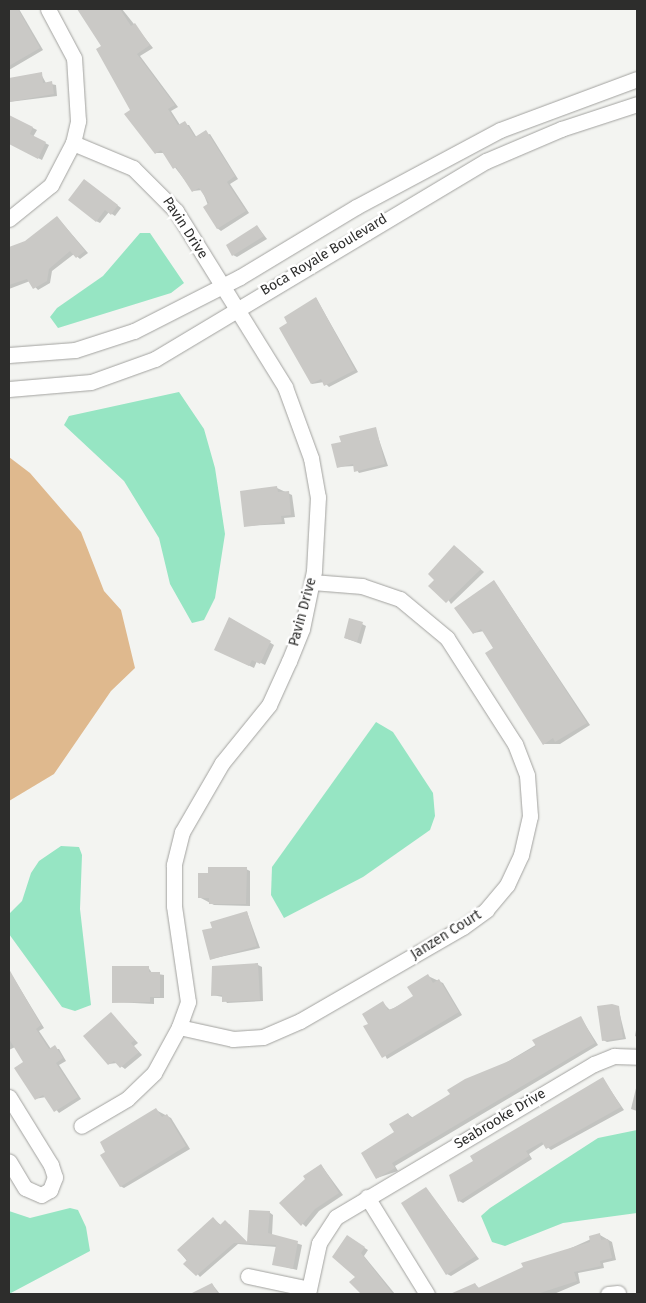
<!DOCTYPE html>
<html>
<head>
<meta charset="utf-8">
<style>
	body { margin:0 }
	#map { position:relative; width:646px; height:1303px; overflow:hidden; background:#f3f4f1; font-family:"Fira Sans",sans-serif }
	div>[style] { position:absolute }
	.green>* { inset:0; background:#dfb98e }
	.water>* { inset:0; background:#96e5c3 }
	.shadow>* { inset:0; background:#0003 }
	.building>* { inset:0; background:#cac9c6 }
	.roads { filter:drop-shadow(0 0 1px #a2a29f) drop-shadow(0 0 1px #a2a29f) }
	.minor>* { height:15px; margin:-7.5px; padding:0 7.5px; transform-origin:7.5px; border-radius:7.5px; background:#fff }
	span { translate:-50% -50%; white-space:nowrap; text-align:center; line-height:1.15; -webkit-text-stroke:5px #fff; paint-order:stroke }
	.street-label { font-size:14px; color:#2d2d2c }
	.frame { position:absolute; inset:0; border:10px solid #2d2d2c; pointer-events:none }
</style>
</head>
<body>
<div id="map">
	<div class="green">
		<div style="clip-path:polygon(9px 457px,30px 473px,81px 532px,104px 591px,121px 610px,135px 668px,111px 691px,54px 774px,9px 801px)"></div>
	</div>
	<div class="water">
		<div style="clip-path:polygon(140px 233px,150px 233px,184px 283px,171px 293px,58px 328px,50px 317px,57px 308px,103px 276px)"></div>
		<div style="clip-path:polygon(179px 392px,204px 429px,215px 468px,225px 534px,215px 598px,204px 620px,192px 623px,170px 584px,159px 538px,124px 481px,64px 425px,69px 416px)"></div>
		<div style="clip-path:polygon(376px 722px,393px 732px,433px 793px,435px 816px,430px 830px,363px 877px,284px 918px,271px 895px,272px 867px)"></div>
		<div style="clip-path:polygon(61px 846px,79px 847px,82px 855px,80px 909px,91px 1005px,75px 1011px,62px 1007px,9px 934px,9px 914px,22px 901px,31px 873px,39px 861px)"></div>
		<div style="clip-path:polygon(637px 1130px,637px 1213px,563px 1223px,505px 1246px,492px 1242px,481px 1216px,490px 1208px,598px 1138px)"></div>
		<div style="clip-path:polygon(70px 1208px,78px 1210px,86px 1227px,90px 1251px,9px 1294px,9px 1211px,30px 1218px)"></div>
	</div>
	<div class="shadow">
		<div style="clip-path:polygon(19px 9px,43px 50px,9px 70px,9px 10px)"></div>
		<div style="clip-path:polygon(79px 9px,122px 9px,153px 48px,140px 56px,178px 107px,171px 111px,180px 125px,189px 125px,197px 138px,210px 134px,238px 179px,230px 184px,249px 213px,221px 231px,217px 228px,202px 190px,193px 191px,164px 153px,156px 153px,126px 114px,132px 111px,103px 46px)"></div>
		<div style="clip-path:polygon(41px 74px,46px 83px,56px 85px,57px 96px,9px 102px,9px 86px)"></div>
		<div style="clip-path:polygon(9px 116px,37px 130px,33px 137px,49px 145px,42px 160px,9px 143px)"></div>
		<div style="clip-path:polygon(88px 183px,121px 208px,115px 216px,109px 212px,100px 223px,96px 221px)"></div>
		<div style="clip-path:polygon(57px 217px,88px 253px,80px 259px,74px 254px,52px 271px,50px 283px,38px 290px,30px 281px,9px 289px,9px 249px,25px 242px)"></div>
		<div style="clip-path:polygon(257px 226px,267px 239px,237px 257px,233px 255px)"></div>
		<div style="clip-path:polygon(316px 298px,358px 372px,329px 387px,324px 382px,312px 384px)"></div>
		<div style="clip-path:polygon(375px 428px,388px 466px,359px 473px,354px 466px,338px 467px,342px 443px)"></div>
		<div style="clip-path:polygon(277px 488px,292px 495px,295px 517px,284px 518px,285px 524px,245px 526px)"></div>
		<div style="clip-path:polygon(458px 549px,484px 572px,451px 604px,435px 579px)"></div>
		<div style="clip-path:polygon(494px 581px,590px 725px,560px 744px,544px 744px,495px 648px,484px 631px,474px 633px)"></div>
		<div style="clip-path:polygon(230px 618px,274px 645px,265px 665px,257px 661px,254px 668px,219px 651px)"></div>
		<div style="clip-path:polygon(362px 624px,366px 626px,361px 644px,345px 638px)"></div>
		<div style="clip-path:polygon(246px 869px,250px 871px,250px 906px,214px 905px,199px 897px)"></div>
		<div style="clip-path:polygon(247px 912px,260px 948px,211px 959px,213px 928px)"></div>
		<div style="clip-path:polygon(258px 965px,262px 967px,263px 1001px,227px 1003px,223px 997px,212px 995px)"></div>
		<div style="clip-path:polygon(148px 967px,152px 973px,164px 975px,164px 998px,154px 998px,154px 1004px,114px 1002px)"></div>
		<div style="clip-path:polygon(428px 976px,443px 983px,462px 1015px,387px 1059px,369px 1024px,383px 1003px,390px 1010px,415px 997px)"></div>
		<div style="clip-path:polygon(13px 977px,44px 1028px,39px 1031px,51px 1049px,59px 1049px,66px 1061px,59px 1065px,81px 1099px,59px 1113px,46px 1097px,35px 1099px,25px 1063px,15px 1047px,9px 1050px,9px 980px)"></div>
		<div style="clip-path:polygon(618px 1007px,626px 1039px,607px 1042px,603px 1040px)"></div>
		<div style="clip-path:polygon(111px 1014px,138px 1043px,134px 1046px,142px 1055px,125px 1069px,117px 1063px,109px 1064px,85px 1036px)"></div>
		<div style="clip-path:polygon(581px 1018px,598px 1045px,395px 1166px,398px 1171px,377px 1178px,408px 1114px,413px 1118px)"></div>
		<div style="clip-path:polygon(637px 1024px,637px 1037px,635px 1036px)"></div>
		<div style="clip-path:polygon(603px 1079px,624px 1110px,551px 1150px,544px 1144px,529px 1154px,532px 1159px,463px 1203px,459px 1201px)"></div>
		<div style="clip-path:polygon(637px 1084px,637px 1111px,631px 1109px)"></div>
		<div style="clip-path:polygon(156px 1110px,171px 1118px,190px 1149px,124px 1188px,120px 1186px)"></div>
		<div style="clip-path:polygon(321px 1165px,343px 1195px,319px 1211px,306px 1227px,281px 1203px)"></div>
		<div style="clip-path:polygon(426px 1188px,479px 1259px,451px 1276px,447px 1274px)"></div>
		<div style="clip-path:polygon(269px 1212px,273px 1215px,272px 1235px,302px 1245px,297px 1270px,274px 1264px,277px 1247px,238px 1244px,200px 1277px,178px 1250px,213px 1219px,221px 1225px,229px 1224px,248px 1243px)"></div>
		<div style="clip-path:polygon(600px 1235px,612px 1242px,616px 1260px,603px 1263px,604px 1268px,578px 1273px,580px 1283px,554px 1294px,457px 1292px,475px 1284px,480px 1289px)"></div>
		<div style="clip-path:polygon(347px 1237px,368px 1250px,364px 1256px,395px 1294px,362px 1294px,351px 1282px,356px 1277px)"></div>
		<div style="clip-path:polygon(212px 1284px,220px 1294px,192px 1294px)"></div>
	</div>
	<div class="building">
		<div style="clip-path:polygon(9px 9px,18px 9px,40px 48px,9px 66px)"></div>
		<div style="clip-path:polygon(77px 9px,120px 9px,131px 26px,135px 23px,150px 45px,137px 54px,175px 105px,168px 109px,178px 125px,185px 121px,195px 137px,206px 130px,235px 176px,227px 182px,246px 211px,217px 229px,203px 207px,209px 203px,199px 188px,192px 192px,176px 167px,173px 169px,161px 150px,155px 154px,124px 114px,130px 110px,96px 49px,101px 46px)"></div>
		<div style="clip-path:polygon(42px 72px,43px 83px,52px 81px,54px 94px,9px 102px,9px 78px)"></div>
		<div style="clip-path:polygon(9px 115px,33px 127px,30px 134px,46px 142px,38px 159px,9px 144px)"></div>
		<div style="clip-path:polygon(84px 179px,118px 205px,111px 215px,105px 210px,96px 222px,68px 200px)"></div>
		<div style="clip-path:polygon(57px 216px,85px 251px,76px 258px,70px 251px,49px 269px,47px 281px,33px 289px,27px 279px,9px 285px,9px 247px,25px 241px)"></div>
		<div style="clip-path:polygon(257px 225px,264px 236px,232px 256px,226px 245px)"></div>
		<div style="clip-path:polygon(316px 297px,355px 370px,324px 386px,321px 379px,311px 384px,279px 328px,287px 323px,284px 317px)"></div>
		<div style="clip-path:polygon(376px 427px,385px 464px,354px 472px,353px 464px,337px 468px,331px 444px,341px 442px,339px 436px)"></div>
		<div style="clip-path:polygon(277px 486px,278px 492px,289px 491px,291px 515px,281px 516px,282px 522px,244px 527px,240px 491px)"></div>
		<div style="clip-path:polygon(454px 545px,481px 569px,446px 603px,428px 586px,434px 580px,428px 574px)"></div>
		<div style="clip-path:polygon(494px 580px,587px 723px,555px 742px,553px 738px,543px 745px,485px 653px,493px 648px,481px 629px,473px 634px,454px 608px)"></div>
		<div style="clip-path:polygon(229px 617px,271px 641px,260px 664px,252px 660px,249px 666px,214px 650px)"></div>
		<div style="clip-path:polygon(349px 618px,363px 622px,357px 642px,344px 638px)"></div>
		<div style="clip-path:polygon(208px 867px,247px 867px,246px 904px,209px 904px,209px 898px,198px 898px,198px 873px,208px 873px)"></div>
		<div style="clip-path:polygon(247px 911px,257px 946px,210px 960px,202px 930px,212px 928px,210px 922px)"></div>
		<div style="clip-path:polygon(258px 963px,260px 1000px,222px 1002px,222px 995px,211px 996px,212px 966px)"></div>
		<div style="clip-path:polygon(112px 966px,149px 966px,149px 972px,160px 972px,160px 997px,150px 997px,150px 1002px,112px 1003px)"></div>
		<div style="clip-path:polygon(9px 969px,41px 1025px,36px 1029px,49px 1049px,55px 1045px,63px 1058px,56px 1063px,78px 1097px,54px 1112px,43px 1095px,35px 1100px,14px 1068px,23px 1062px,9px 1039px)"></div>
		<div style="clip-path:polygon(428px 974px,433px 983px,439px 979px,459px 1012px,382px 1058px,363px 1026px,368px 1024px,362px 1014px,383px 1001px,388px 1010px,394px 1008px,413px 996px,407px 987px)"></div>
		<div style="clip-path:polygon(612px 1004px,619px 1006px,623px 1038px,602px 1041px,597px 1006px)"></div>
		<div style="clip-path:polygon(111px 1012px,135px 1040px,131px 1043px,139px 1052px,120px 1068px,114px 1061px,108px 1065px,83px 1036px)"></div>
		<div style="clip-path:polygon(581px 1016px,595px 1043px,392px 1163px,395px 1168px,376px 1179px,361px 1153px,394px 1132px,389px 1124px,408px 1113px,411px 1118px,450px 1094px,447px 1090px,465px 1079px,509px 1061px,536px 1046px,532px 1040px)"></div>
		<div style="clip-path:polygon(603px 1077px,621px 1107px,546px 1149px,542px 1142px,526px 1151px,529px 1156px,458px 1202px,449px 1175px,473px 1161px,470px 1156px)"></div>
		<div style="clip-path:polygon(156px 1108px,162px 1117px,167px 1114px,186px 1146px,120px 1187px,100px 1155px,105px 1152px,100px 1142px)"></div>
		<div style="clip-path:polygon(321px 1164px,339px 1193px,315px 1209px,301px 1226px,279px 1203px,305px 1179px,303px 1176px)"></div>
		<div style="clip-path:polygon(426px 1187px,476px 1256px,446px 1275px,401px 1203px)"></div>
		<div style="clip-path:polygon(249px 1210px,270px 1211px,268px 1233px,298px 1241px,293px 1269px,272px 1265px,276px 1245px,234px 1243px,196px 1276px,183px 1264px,187px 1260px,177px 1250px,213px 1217px,220px 1225px,225px 1220px,247px 1242px)"></div>
		<div style="clip-path:polygon(600px 1233px,601px 1240px,608px 1239px,612px 1258px,600px 1261px,601px 1266px,574px 1272px,577px 1281px,537px 1294px,450px 1294px,475px 1283px,478px 1288px,523px 1267px,521px 1263px,590px 1242px,589px 1236px)"></div>
		<div style="clip-path:polygon(347px 1235px,365px 1247px,361px 1253px,393px 1294px,361px 1294px,349px 1282px,355px 1277px,332px 1257px)"></div>
		<div style="clip-path:polygon(212px 1283px,218px 1294px,190px 1294px)"></div>
	</div>
	<div class="roads">
		<div class="minor">
			<div style="left:73px;top:143px;width:65px;rotate:22.6deg"></div>
			<div style="left:133px;top:168px;width:61px;rotate:45deg"></div>
			<div style="left:176px;top:211px;width:207px;rotate:58.2deg"></div>
			<div style="left:285px;top:387px;width:76px;rotate:69.9deg"></div>
			<div style="left:311px;top:458px;width:40px;rotate:80deg"></div>
			<div style="left:318px;top:497px;width:74px;rotate:93.1deg"></div>
			<div style="left:314px;top:571px;width:59px;rotate:101.7deg"></div>
			<div style="left:302px;top:629px;width:35px;rotate:112deg"></div>
			<div style="left:289px;top:661px;width:48px;rotate:114.4deg"></div>
			<div style="left:269px;top:705px;width:75px;rotate:129deg"></div>
			<div style="left:222px;top:763px;width:80px;rotate:120.1deg"></div>
			<div style="left:182px;top:832px;width:34px;rotate:104deg"></div>
			<div style="left:174px;top:865px;width:41px;rotate:90deg"></div>
			<div style="left:174px;top:906px;width:97px;rotate:81.7deg"></div>
			<div style="left:188px;top:1002px;width:27px;rotate:110deg"></div>
			<div style="left:179px;top:1027px;width:52px;rotate:118.5deg"></div>
			<div style="left:154px;top:1073px;width:37px;rotate:136deg"></div>
			<div style="left:127px;top:1099px;width:53px;rotate:149.6deg"></div>
			<div style="left:9px;top:219px;width:54px;rotate:-39deg"></div>
			<div style="left:51px;top:185px;width:47px;rotate:-62.4deg"></div>
			<div style="left:73px;top:143px;width:23px;rotate:-77deg"></div>
			<div style="left:78px;top:121px;width:63px;rotate:-93.6deg"></div>
			<div style="left:74px;top:58px;width:55px;rotate:-118deg"></div>
			<div style="left:9px;top:355px;width:66px;rotate:-4.3deg"></div>
			<div style="left:75px;top:350px;width:62px;rotate:-17.9deg"></div>
			<div style="left:134px;top:331px;width:119px;rotate:-27deg"></div>
			<div style="left:240px;top:277px;width:135px;rotate:-31.1deg"></div>
			<div style="left:356px;top:207px;width:163px;rotate:-28.1deg"></div>
			<div style="left:500px;top:130px;width:146px;rotate:-20.4deg"></div>
			<div style="left:9px;top:389px;width:82px;rotate:-4.9deg"></div>
			<div style="left:91px;top:382px;width:68px;rotate:-19.8deg"></div>
			<div style="left:155px;top:359px;width:386px;rotate:-30.9deg"></div>
			<div style="left:486px;top:161px;width:82px;rotate:-23.1deg"></div>
			<div style="left:561px;top:129px;width:80px;rotate:-18.2deg"></div>
			<div style="left:179px;top:1027px;width:55px;rotate:12.5deg"></div>
			<div style="left:233px;top:1039px;width:30px;rotate:-4deg"></div>
			<div style="left:263px;top:1037px;width:40px;rotate:-23.4deg"></div>
			<div style="left:300px;top:1021px;width:188px;rotate:-30deg"></div>
			<div style="left:463px;top:927px;width:29px;rotate:-36deg"></div>
			<div style="left:486px;top:910px;width:33px;rotate:-50deg"></div>
			<div style="left:507px;top:885px;width:33px;rotate:-65deg"></div>
			<div style="left:521px;top:855px;width:40px;rotate:-77deg"></div>
			<div style="left:530px;top:816px;width:41px;rotate:-94.2deg"></div>
			<div style="left:527px;top:775px;width:33px;rotate:-111deg"></div>
			<div style="left:515px;top:744px;width:126px;rotate:-122.7deg"></div>
			<div style="left:447px;top:638px;width:61px;rotate:-140.3deg"></div>
			<div style="left:400px;top:599px;width:40px;rotate:-161.1deg"></div>
			<div style="left:362px;top:586px;width:50px;rotate:-175.4deg"></div>
			<div style="left:9px;top:1097px;width:80px;rotate:58.3deg"></div>
			<div style="left:51px;top:1165px;width:13px;rotate:72deg"></div>
			<div style="left:55px;top:1177px;width:14px;rotate:111deg"></div>
			<div style="left:50px;top:1190px;width:10px;rotate:151deg"></div>
			<div style="left:41px;top:1195px;width:17px;rotate:-156deg"></div>
			<div style="left:25px;top:1188px;width:31px;rotate:-121deg"></div>
			<div style="left:367px;top:1197px;width:114px;rotate:58.3deg"></div>
			<div style="left:248px;top:1276px;width:62px;rotate:12deg"></div>
			<div style="left:308px;top:1294px;width:52px;rotate:-77.8deg"></div>
			<div style="left:319px;top:1243px;width:31px;rotate:-57deg"></div>
			<div style="left:336px;top:1217px;width:300px;rotate:-30.7deg"></div>
			<div style="left:594px;top:1064px;width:22px;rotate:-22deg"></div>
			<div style="left:614px;top:1056px;width:23px;rotate:2deg"></div>
			<div style="left:608px;top:1294px;width:10px;rotate:-6deg"></div>
		</div>
	</div>
	<div class="street-label">
		<span style="left:185px;top:228px;rotate:57deg">Pavin Drive</span>
		<span style="left:324px;top:255px;rotate:-31deg">Boca Royale Boulevard</span>
		<span style="left:303px;top:612px;rotate:-75deg">Pavin Drive</span>
		<span style="left:446px;top:935px;rotate:-32deg">Janzen Court</span>
		<span style="left:500px;top:1119px;rotate:-31deg">Seabrooke Drive</span>
	</div>
	<div class="frame"></div>
</div>
</body>
</html>
